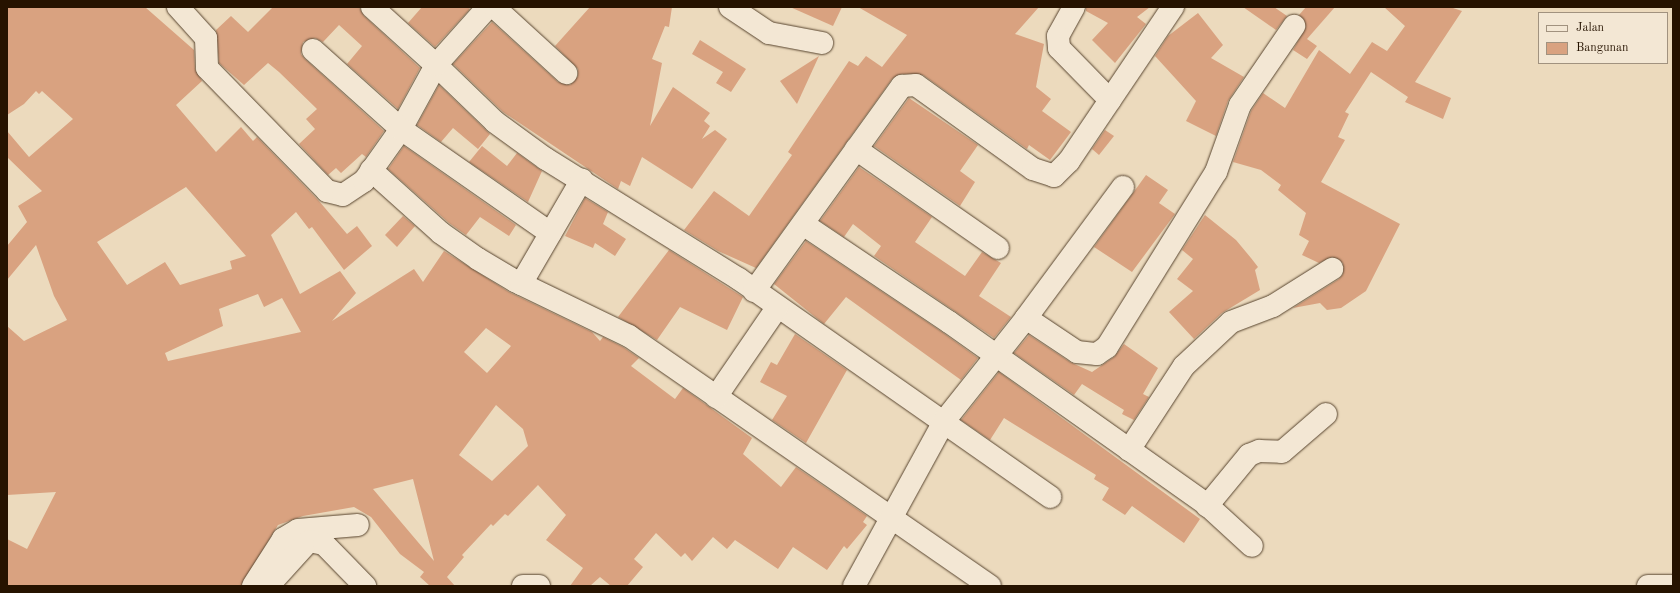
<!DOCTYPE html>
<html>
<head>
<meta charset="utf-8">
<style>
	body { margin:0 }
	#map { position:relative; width:1680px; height:593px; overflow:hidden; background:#ecdabd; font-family:"Old Standard TT",serif }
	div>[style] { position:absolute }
	.building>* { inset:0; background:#d9a280 }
	.roads { filter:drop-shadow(0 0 1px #58452f) drop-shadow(0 0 1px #58452f) }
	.minor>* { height:22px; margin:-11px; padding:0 11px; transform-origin:11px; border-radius:11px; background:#f3e7d4 }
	span { translate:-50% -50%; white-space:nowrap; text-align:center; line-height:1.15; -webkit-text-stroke:4px #f3e7d4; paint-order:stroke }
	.frame { position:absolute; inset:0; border:8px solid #261300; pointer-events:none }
	.legend { position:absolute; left:1538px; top:12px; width:130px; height:52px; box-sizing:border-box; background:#f3e7d4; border:1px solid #a1927f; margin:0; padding:5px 7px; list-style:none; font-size:12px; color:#261300 }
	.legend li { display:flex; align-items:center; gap:8px; height:20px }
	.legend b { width:20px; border:1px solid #a1927f }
</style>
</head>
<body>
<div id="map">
	<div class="building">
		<div style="clip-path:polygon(evenodd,7px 7px,145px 7px,194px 50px,195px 69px,202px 81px,176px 105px,216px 152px,241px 127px,253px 141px,257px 137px,319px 201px,347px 234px,357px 226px,372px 246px,344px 270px,312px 227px,309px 229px,296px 212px,271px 235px,300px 294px,340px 271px,356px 293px,332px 321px,414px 269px,423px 282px,444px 251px,509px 292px,592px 332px,600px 341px,603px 337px,623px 347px,639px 358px,631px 366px,675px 399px,683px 388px,752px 438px,743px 454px,781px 487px,796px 467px,867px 516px,863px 522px,867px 525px,847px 549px,844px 546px,827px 570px,793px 547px,778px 569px,735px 540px,727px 549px,713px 537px,692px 561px,685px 553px,681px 557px,656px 533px,634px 559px,643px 567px,627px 586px,611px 586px,600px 577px,590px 586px,570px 586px,583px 568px,546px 540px,566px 515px,538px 485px,508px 516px,505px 514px,493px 526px,491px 524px,462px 555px,464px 557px,447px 577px,455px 586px,430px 586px,420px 577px,424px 572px,400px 554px,371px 517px,354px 507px,303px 516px,278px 525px,241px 586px,7px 586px,7px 539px,27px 549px,56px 492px,7px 495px,7px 326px,24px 341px,67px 320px,54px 296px,36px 245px,7px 280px,7px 246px,27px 222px,18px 206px,42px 191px,7px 157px,7px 131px,29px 157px,73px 119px,42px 91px,39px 94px,36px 91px,24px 104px,7px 115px,7px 7px,186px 187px,246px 256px,230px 261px,232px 269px,180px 285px,165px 262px,127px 285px,97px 242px,186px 187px,7px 7px,258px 294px,264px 307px,282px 298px,301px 332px,168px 361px,165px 353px,223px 326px,219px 309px,258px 294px,7px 7px,486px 328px,511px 346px,487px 373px,464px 352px,486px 328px,7px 7px,496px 405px,523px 429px,528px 446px,492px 481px,459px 455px,496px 405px,7px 7px,413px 479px,434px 561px,373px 489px,413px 479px)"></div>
		<div style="clip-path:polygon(273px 7px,359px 7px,364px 16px,420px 68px,398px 109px,347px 64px,362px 46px,339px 25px,323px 42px,315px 38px,303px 42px,301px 54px,305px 59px,384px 131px,366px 157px,362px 154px,341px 173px,336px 168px,328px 175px,299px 144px,315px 129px,306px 119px,317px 109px,279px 72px,268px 63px,244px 85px,219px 63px,216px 30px,231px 16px,248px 32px)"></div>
		<div style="clip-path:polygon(422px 7px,467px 7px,470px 9px,435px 47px,408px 23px)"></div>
		<div style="clip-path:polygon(590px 7px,672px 7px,669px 27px,665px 26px,652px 59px,662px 63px,650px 126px,673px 87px,710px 113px,704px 121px,710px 126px,702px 139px,715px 130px,727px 139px,692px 189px,642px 157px,630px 186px,621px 181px,618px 189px,503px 112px,453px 64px,492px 22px,558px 82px,570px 85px,578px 76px,578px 69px,555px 46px)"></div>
		<div style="clip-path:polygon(790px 7px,842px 7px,833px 26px)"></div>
		<div style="clip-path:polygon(858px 7px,1039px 7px,1015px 34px,1044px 44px,1036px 87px,1051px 99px,1042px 111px,1071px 132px,1050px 160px,1029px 145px,1027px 149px,923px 75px,901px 74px,892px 79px,756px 268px,718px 251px,684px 230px,714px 191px,749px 216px,792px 155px,788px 152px,849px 61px,858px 66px,866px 56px,882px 67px,907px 35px)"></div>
		<div style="clip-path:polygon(1086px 7px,1150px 7px,1137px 17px,1146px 24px,1115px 63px,1092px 40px,1108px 23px,1086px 11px)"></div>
		<div style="clip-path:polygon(1243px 7px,1274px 7px,1287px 16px,1276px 30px)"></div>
		<div style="clip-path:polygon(1306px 7px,1335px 7px,1307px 39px,1317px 46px,1307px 59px,1293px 50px,1306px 27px,1299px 15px)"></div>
		<div style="clip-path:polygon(1384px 7px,1450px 7px,1462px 11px,1415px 82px,1451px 98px,1443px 119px,1405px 102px,1408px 97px,1371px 72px,1345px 112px,1349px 114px,1338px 137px,1345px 140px,1321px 182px,1400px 224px,1366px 291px,1341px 308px,1327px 310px,1320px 303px,1293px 308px,1339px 279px,1343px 274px,1343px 263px,1332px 257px,1319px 263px,1302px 255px,1309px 241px,1299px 235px,1306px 213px,1278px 190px,1281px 185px,1261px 170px,1233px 162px,1251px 111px,1263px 93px,1285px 108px,1319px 50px,1350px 74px,1372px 42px,1387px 51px,1405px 26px)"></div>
		<div style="clip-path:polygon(1198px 13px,1223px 45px,1211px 58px,1244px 77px,1228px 101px,1216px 136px,1186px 121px,1196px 101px,1155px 56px,1168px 36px)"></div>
		<div style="clip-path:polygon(700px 40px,746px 69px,731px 92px,716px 83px,723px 72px,692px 54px)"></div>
		<div style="clip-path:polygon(819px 56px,797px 104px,780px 81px)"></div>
		<div style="clip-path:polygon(439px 85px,490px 134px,478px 149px,453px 128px,441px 142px,417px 125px)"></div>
		<div style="clip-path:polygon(909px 98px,978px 145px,960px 171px,975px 182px,960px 206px,874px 146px)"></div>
		<div style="clip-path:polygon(1105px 130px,1114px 136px,1099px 155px,1092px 149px)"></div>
		<div style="clip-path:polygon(404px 146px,516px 225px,509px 236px,480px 217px,466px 235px,449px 223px,388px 169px)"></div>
		<div style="clip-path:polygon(482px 146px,507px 166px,517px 153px,542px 171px,528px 202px,469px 162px)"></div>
		<div style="clip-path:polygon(859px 167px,932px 217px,915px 242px,965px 276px,982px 252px,1001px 263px,979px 296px,1011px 317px,994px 338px,874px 256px,881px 246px,853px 224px,844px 237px,820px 221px)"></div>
		<div style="clip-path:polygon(1146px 175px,1168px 190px,1159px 203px,1175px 214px,1132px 272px,1094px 247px)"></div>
		<div style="clip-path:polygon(585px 198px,608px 212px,603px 224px,626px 239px,615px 256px,595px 243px,593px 248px,565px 236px)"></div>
		<div style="clip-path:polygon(1205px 215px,1236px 240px,1251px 258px,1258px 267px,1255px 270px,1260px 290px,1222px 313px,1194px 339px,1169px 312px,1193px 291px,1177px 279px,1193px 259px,1182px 250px)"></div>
		<div style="clip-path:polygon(403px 216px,415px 226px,397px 247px,385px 235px)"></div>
		<div style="clip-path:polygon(806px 241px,942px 332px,978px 358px,961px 380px,846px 297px,824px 324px,774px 284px)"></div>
		<div style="clip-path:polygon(669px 250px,743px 297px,727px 330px,680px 307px,657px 340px,618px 317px)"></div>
		<div style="clip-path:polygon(795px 334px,847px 370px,806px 443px,772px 420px,787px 396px,760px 382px,771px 362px,777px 365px)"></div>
		<div style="clip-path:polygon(1029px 335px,1070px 362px,1092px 372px,1114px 357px,1124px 344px,1158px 368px,1143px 394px,1149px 397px,1134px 420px,1122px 414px,1124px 410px,1082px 384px,1074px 395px,1014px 353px)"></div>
		<div style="clip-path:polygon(999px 372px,1200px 519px,1184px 543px,1132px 506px,1125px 515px,1102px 500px,1109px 488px,1094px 479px,1096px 475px,1004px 418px,990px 440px,961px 420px)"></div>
	</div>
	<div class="roads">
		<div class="minor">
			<div style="left:178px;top:7px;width:42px;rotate:47.9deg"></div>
			<div style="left:206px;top:38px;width:30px;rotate:88deg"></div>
			<div style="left:207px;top:68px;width:172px;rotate:45.7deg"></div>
			<div style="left:327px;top:191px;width:16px;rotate:14deg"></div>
			<div style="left:343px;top:195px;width:25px;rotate:-34deg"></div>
			<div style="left:364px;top:181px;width:64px;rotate:-54.6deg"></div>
			<div style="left:401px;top:129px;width:73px;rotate:-61.3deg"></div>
			<div style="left:436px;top:65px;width:82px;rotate:44deg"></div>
			<div style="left:495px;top:122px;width:63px;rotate:36deg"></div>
			<div style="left:546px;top:159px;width:227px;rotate:31.9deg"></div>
			<div style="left:739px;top:279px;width:380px;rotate:35deg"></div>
			<div style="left:372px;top:7px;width:86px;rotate:42.2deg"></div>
			<div style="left:436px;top:65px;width:78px;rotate:-48.1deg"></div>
			<div style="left:494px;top:7px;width:98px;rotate:42.5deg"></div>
			<div style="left:730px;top:7px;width:47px;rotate:33.7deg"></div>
			<div style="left:769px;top:33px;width:54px;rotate:10.7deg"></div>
			<div style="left:1074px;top:7px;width:33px;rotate:119deg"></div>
			<div style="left:1058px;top:36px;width:12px;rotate:85deg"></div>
			<div style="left:1059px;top:48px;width:73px;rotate:45.6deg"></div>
			<div style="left:313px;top:50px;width:118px;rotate:41.9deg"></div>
			<div style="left:401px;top:129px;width:182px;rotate:34.9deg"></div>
			<div style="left:856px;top:149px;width:173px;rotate:34.9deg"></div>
			<div style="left:371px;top:170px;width:94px;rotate:42deg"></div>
			<div style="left:441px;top:233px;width:45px;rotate:35.1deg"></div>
			<div style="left:478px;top:259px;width:43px;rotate:30.7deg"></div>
			<div style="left:515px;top:281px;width:127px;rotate:25.8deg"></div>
			<div style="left:629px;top:336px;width:439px;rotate:34.7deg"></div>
			<div style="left:803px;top:224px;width:176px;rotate:33.9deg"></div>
			<div style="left:949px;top:322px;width:315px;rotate:35.3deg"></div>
			<div style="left:1206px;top:504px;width:62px;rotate:42.4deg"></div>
			<div style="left:521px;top:284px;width:121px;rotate:-59.8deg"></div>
			<div style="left:754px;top:291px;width:253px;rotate:-54.2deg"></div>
			<div style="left:902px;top:86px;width:14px;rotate:-4deg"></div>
			<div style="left:916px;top:85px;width:144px;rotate:35.7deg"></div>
			<div style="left:1033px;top:169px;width:22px;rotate:18deg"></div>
			<div style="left:1054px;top:176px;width:21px;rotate:-45deg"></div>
			<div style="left:1069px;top:161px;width:186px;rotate:-56deg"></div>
			<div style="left:1026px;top:318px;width:163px;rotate:-53.5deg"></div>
			<div style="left:716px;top:397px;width:108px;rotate:-55.6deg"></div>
			<div style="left:1129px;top:450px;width:100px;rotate:-56.8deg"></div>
			<div style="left:1184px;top:366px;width:64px;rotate:-43.1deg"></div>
			<div style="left:1231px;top:322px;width:45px;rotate:-20.9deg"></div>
			<div style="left:1273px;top:306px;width:70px;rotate:-32.1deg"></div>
			<div style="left:1207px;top:506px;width:66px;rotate:-50.5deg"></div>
			<div style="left:1249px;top:455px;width:11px;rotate:-22deg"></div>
			<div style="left:1259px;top:451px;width:23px;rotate:2deg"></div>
			<div style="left:1282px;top:452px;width:58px;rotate:-40.8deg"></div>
			<div style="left:253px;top:586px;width:56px;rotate:-57.4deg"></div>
			<div style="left:283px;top:539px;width:17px;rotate:-31deg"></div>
			<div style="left:298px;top:530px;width:60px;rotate:-4.8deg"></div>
			<div style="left:268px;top:586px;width:61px;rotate:-47.7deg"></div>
			<div style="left:309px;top:541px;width:15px;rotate:11deg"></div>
			<div style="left:324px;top:544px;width:59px;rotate:45.7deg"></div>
			<div style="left:523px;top:586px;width:16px"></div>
			<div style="left:854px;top:586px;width:189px;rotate:-61.3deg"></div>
			<div style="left:945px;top:420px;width:130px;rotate:-51.5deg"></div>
			<div style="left:1026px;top:318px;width:61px;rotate:33.7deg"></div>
			<div style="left:1077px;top:352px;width:20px;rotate:6deg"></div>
			<div style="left:1097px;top:354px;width:12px;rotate:-35deg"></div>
			<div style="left:1107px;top:347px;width:206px;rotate:-58.1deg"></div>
			<div style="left:1216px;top:172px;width:71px;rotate:-70.3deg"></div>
			<div style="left:1240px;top:105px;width:96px;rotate:-55.6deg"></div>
			<div style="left:1648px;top:586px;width:25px"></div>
		</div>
	</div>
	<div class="frame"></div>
	<ul class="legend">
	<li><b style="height:5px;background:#f3e7d4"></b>Jalan</li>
	<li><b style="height:11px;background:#d9a280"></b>Bangunan</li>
	</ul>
</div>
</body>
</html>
